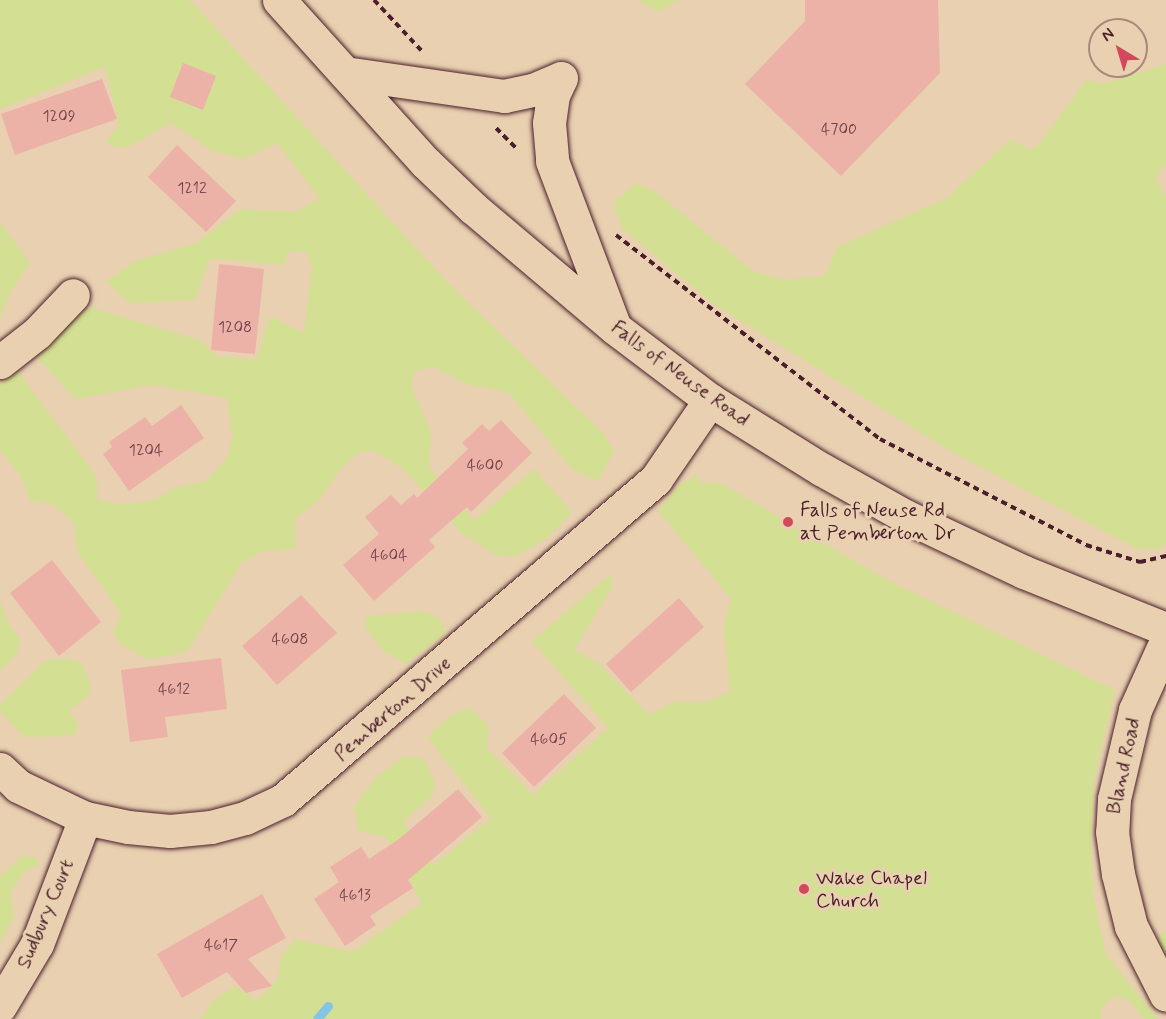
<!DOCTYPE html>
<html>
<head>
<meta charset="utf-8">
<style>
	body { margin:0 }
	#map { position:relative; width:1166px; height:1019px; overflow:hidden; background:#e8d0b0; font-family:Mynerve,sans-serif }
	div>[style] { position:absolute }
	.green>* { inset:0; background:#d3df92 }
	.stream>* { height:9px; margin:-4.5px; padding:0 4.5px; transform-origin:4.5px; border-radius:4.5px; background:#84c4e5 }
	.building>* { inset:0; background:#ecb2a7 }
	.path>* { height:4px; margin-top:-2px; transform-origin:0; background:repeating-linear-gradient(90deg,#4a1f2b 0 6px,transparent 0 10.5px) }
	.roads { filter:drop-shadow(0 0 2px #4a1f2b) drop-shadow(0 0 2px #4a1f2b) }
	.minor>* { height:33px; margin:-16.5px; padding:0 16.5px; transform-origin:16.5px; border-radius:16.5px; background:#e8d0b0 }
	.major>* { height:33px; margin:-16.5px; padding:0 16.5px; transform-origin:16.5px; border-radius:16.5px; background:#e8d0b0 }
	.dots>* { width:16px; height:16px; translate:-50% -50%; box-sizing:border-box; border:3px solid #e8d0b0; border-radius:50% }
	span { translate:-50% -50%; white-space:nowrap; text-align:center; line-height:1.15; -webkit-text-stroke:6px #e8d0b0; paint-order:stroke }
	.number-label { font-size:16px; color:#72444a }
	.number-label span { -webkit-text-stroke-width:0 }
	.street-label { font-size:20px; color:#4a1f2b }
	.poi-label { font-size:20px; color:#4a1f2b }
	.left { translate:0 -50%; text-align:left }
	.north { position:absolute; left:1088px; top:18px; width:60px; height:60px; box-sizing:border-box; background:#e8d0b0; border:2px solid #a9897b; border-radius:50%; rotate:322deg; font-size:16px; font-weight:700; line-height:24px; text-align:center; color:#4a1f2b }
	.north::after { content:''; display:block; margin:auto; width:21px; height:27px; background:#d1495b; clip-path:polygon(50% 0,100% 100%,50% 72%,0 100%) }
</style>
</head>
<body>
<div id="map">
	<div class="green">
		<div style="clip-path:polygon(0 0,190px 0,445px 280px,604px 434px,614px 451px,598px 481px,573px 470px,508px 392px,469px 385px,433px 367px,414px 372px,412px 387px,431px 433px,429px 468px,474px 521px,534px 469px,572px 512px,546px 539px,514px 557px,495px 555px,462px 533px,402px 468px,372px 450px,358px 453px,338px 472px,321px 498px,295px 519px,295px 549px,263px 551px,242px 562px,187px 652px,147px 659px,122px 645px,113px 633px,121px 613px,77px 551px,74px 522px,52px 504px,29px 500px,23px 479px,0 450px,0 384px,9px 375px,20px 374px,96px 476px,98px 500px,123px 505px,157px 499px,176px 487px,205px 482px,227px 459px,232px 439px,227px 398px,152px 385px,75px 399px,38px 358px,67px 325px,90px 307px,202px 341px,216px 356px,256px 360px,270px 316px,304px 333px,312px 265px,306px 252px,290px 251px,283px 265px,210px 258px,195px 300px,129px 303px,106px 281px,135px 261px,196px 243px,241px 209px,294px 212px,320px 199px,278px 143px,243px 159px,213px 151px,171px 123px,126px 148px,105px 144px,119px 125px,105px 67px,0 109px)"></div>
		<div style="clip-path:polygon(638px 0,678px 0,658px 12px)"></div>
		<div style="clip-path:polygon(1166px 64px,1166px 164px,1155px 177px,1166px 197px,1166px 543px,1159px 549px,1138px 549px,950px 451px,714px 304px,622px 228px,615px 210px,615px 201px,636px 183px,657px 193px,753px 271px,784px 280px,825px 276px,837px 247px,947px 198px,1011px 139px,1028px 149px,1036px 148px,1086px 80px,1103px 84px)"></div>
		<div style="clip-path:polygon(0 222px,30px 263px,11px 291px,0 318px)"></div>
		<div style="clip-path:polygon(696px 474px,702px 484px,720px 483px,731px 489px,889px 581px,1115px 690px,1095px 776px,1091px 844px,1094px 898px,1106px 954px,1158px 1019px,1145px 1019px,1126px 998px,1112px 997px,1101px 1009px,1101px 1019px,201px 1019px,213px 1000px,235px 986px,256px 1001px,278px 980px,281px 956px,295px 939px,353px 952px,422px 903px,386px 837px,358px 831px,354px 807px,372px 782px,403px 756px,424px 759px,435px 783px,432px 796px,403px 822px,434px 865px,491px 818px,427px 737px,450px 716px,470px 707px,488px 725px,487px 748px,533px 795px,608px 728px,532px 641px,612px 573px,612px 587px,574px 650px,597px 662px,649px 715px,675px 701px,704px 702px,730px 692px,724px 626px,731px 598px,658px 511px,677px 487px)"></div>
		<div style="clip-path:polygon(0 601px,8px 623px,20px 640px,18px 652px,0 671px)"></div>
		<div style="clip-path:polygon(424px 611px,441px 620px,445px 633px,406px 664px,384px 651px,365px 628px,367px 616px)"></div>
		<div style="clip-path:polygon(72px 659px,81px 663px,90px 682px,90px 693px,69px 711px,79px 725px,73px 736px,24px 737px,0 712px,0 705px,46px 660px)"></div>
		<div style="clip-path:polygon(22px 856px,36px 857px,39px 864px,23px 873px,10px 893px,14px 917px,0 943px,0 877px)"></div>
		<div style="clip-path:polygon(1166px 929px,1166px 964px,1155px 945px)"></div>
	</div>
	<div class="stream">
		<div style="left:317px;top:1019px;width:17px;rotate:-50deg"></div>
	</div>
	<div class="building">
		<div style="clip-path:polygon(805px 0,938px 0,940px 73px,841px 176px,745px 84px,805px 21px)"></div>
		<div style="clip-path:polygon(183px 63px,216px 76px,203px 110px,170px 97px)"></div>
		<div style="clip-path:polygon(102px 79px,117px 119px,15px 155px,1px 114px)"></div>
		<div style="clip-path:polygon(177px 145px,236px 201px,206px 232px,148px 177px)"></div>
		<div style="clip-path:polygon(219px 264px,264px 269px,255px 354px,211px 350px)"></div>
		<div style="clip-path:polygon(181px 405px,204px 438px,129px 491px,103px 454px,112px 447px,109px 442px,145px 417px,152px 426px)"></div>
		<div style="clip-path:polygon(501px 420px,532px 453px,471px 512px,467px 507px,429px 540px,435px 547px,374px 601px,343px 565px,379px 534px,365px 517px,391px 495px,401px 505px,414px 494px,417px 498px,468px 449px,462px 443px,482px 424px,489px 431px)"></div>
		<div style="clip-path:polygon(52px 560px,101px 622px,59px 656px,10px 593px)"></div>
		<div style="clip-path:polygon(301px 595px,337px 633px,277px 685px,242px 646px)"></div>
		<div style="clip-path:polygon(679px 598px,704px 627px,631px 692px,606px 664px)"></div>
		<div style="clip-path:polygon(221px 658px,227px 709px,165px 717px,168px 737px,130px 742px,121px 670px)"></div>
		<div style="clip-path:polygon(564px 694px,596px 728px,534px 787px,502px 753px)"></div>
		<div style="clip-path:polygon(458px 789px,482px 817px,408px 880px,413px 888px,370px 916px,376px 925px,345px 946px,314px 899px,339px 882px,330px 867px,361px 847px,369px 859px,399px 839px)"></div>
		<div style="clip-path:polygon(262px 894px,286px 938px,248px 959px,272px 986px,246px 993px,227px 972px,182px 998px,157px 954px)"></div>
	</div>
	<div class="path">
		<div style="left:374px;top:0;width:69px;rotate:46.8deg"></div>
		<div style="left:496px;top:128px;width:31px;rotate:45deg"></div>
		<div style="left:616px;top:235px;width:334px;rotate:37.7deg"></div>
		<div style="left:880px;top:439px;width:232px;rotate:27.2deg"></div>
		<div style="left:1086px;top:545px;width:57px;rotate:17.5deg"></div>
		<div style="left:1140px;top:562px;width:27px;rotate:-13deg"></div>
	</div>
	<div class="roads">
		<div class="minor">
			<div style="left:345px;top:73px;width:161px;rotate:8.2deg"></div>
			<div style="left:504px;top:96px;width:30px;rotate:-12deg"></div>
			<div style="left:533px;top:90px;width:30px;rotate:-23deg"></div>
			<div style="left:561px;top:78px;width:19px;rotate:115deg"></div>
			<div style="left:553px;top:95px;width:28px;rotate:98deg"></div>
			<div style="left:549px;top:123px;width:38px;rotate:85deg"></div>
			<div style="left:552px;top:161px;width:178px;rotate:69.3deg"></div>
			<div style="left:0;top:362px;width:47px;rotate:-38.1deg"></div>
			<div style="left:37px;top:333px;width:52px;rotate:-46.5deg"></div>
			<div style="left:1166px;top:641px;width:76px;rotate:114.2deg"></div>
			<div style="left:1135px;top:710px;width:91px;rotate:103.3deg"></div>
			<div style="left:1114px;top:799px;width:33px;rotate:93deg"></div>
			<div style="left:1112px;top:832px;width:42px;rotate:81.9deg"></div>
			<div style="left:1118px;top:874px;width:54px;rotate:76deg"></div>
			<div style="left:1131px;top:926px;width:77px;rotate:63.1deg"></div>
			<div style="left:0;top:769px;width:25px;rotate:43deg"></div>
			<div style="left:18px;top:786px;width:74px;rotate:25.5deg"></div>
			<div style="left:85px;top:818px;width:44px;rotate:11.8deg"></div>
			<div style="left:128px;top:827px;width:42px;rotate:5.4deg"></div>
			<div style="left:170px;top:831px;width:41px;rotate:-5.6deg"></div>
			<div style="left:211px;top:827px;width:35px;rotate:-15deg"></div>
			<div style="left:245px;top:818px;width:42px;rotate:-25.3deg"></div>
			<div style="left:283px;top:800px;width:492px;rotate:-40.7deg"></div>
			<div style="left:656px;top:479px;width:96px;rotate:-55.6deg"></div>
			<div style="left:0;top:1006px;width:72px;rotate:-59.2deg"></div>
			<div style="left:37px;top:944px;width:135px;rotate:-69.1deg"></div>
		</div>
		<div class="major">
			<div style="left:279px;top:0;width:219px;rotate:48deg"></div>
			<div style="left:426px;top:163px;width:65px;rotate:43.8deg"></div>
			<div style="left:473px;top:208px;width:186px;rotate:40.2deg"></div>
			<div style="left:615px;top:328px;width:119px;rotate:37.2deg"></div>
			<div style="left:710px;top:400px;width:131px;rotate:31.9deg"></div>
			<div style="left:821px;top:469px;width:96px;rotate:29.2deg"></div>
			<div style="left:905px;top:516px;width:132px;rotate:25.2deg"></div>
			<div style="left:1024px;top:572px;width:153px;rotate:21.9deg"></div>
		</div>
	</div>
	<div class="dots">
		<div style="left:788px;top:522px;background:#d1495b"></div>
		<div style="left:804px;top:889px;background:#d1495b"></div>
	</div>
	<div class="number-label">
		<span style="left:59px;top:117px">1209</span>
		<span style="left:839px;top:130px">4700</span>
		<span style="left:192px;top:189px">1212</span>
		<span style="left:235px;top:328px">1208</span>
		<span style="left:146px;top:451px">1204</span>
		<span style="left:485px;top:466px">4600</span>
		<span style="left:389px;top:556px">4604</span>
		<span style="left:290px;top:640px">4608</span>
		<span style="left:174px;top:690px">4612</span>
		<span style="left:549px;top:740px">4605</span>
		<span style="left:355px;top:896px">4613</span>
		<span style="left:221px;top:946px">4617</span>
	</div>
	<div class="street-label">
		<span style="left:680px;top:374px;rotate:36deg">Falls of Neuse Road</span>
		<span style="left:393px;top:709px;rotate:-41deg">Pemberton Drive</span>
		<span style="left:1124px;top:766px;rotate:-78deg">Bland Road</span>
		<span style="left:46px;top:914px;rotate:-67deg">Sudbury Court</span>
	</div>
	<div class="poi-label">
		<span class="left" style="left:800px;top:522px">Falls of Neuse Rd<br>at Pemberton Dr</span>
		<span class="left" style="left:816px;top:890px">Wake Chapel<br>Church</span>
	</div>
	<div class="north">N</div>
</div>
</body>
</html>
